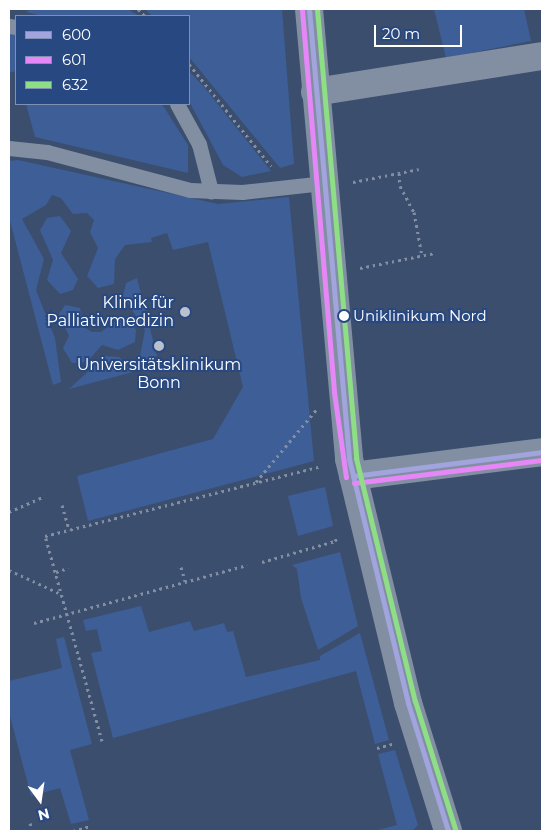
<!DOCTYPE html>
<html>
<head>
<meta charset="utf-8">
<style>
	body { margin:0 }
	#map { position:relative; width:551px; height:840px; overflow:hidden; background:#3c4e6d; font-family:Montserrat,sans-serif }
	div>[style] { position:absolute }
	.green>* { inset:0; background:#3d5e97 }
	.path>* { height:3px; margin-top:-1.5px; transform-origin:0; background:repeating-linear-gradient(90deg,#828fa3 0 2.5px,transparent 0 6.5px) }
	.lane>* { height:15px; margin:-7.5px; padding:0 7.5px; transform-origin:7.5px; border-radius:7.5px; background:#828fa3 }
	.street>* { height:28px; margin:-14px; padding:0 14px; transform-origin:14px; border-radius:14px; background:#828fa3 }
	.bus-1>* { height:5px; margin:-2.5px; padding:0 2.5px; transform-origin:2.5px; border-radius:2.5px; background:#a1a4dd }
	.bus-2>* { height:5px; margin:-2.5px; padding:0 2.5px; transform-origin:2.5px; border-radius:2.5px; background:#e687f7 }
	.bus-3>* { height:5px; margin:-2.5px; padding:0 2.5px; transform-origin:2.5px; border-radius:2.5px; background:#8dde85 }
	.dots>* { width:14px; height:14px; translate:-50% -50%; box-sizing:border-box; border:2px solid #284881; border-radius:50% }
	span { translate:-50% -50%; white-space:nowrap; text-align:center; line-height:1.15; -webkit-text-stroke:4px #284881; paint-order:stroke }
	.bus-label { font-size:15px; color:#fff }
	.left { translate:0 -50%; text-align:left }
	.poi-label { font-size:16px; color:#fff }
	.right { translate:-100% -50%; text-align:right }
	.frame { position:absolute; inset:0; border:10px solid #fff; pointer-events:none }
	.legend { position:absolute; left:15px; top:15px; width:175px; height:90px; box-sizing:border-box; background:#284881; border:1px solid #7e91b3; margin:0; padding:6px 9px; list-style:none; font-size:15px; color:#fff }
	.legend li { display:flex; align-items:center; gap:10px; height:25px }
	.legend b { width:25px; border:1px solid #7e91b3 }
	.north { position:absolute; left:15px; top:775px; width:50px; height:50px; -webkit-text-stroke:4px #284881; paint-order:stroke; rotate:166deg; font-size:14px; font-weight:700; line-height:20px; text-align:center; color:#fff }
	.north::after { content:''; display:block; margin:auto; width:18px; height:22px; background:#fff; clip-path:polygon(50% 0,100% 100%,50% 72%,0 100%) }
	.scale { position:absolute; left:374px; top:25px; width:88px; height:22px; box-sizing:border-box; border:2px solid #fff; border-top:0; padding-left:6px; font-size:15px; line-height:18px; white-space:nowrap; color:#fff; -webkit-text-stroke:4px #284881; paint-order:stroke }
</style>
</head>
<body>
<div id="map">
	<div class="green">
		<div style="clip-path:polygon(30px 9px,128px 9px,139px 16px,42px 16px,26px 12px)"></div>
		<div style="clip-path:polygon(145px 9px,282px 9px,294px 164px,280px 168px,189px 57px,189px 16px,152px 16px)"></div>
		<div style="clip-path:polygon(434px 9px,524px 9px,531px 41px,446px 58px)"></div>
		<div style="clip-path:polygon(9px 34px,16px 35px,16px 71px,9px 73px)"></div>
		<div style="clip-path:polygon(189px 71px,204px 87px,271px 171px,242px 177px,223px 165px,189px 101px)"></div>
		<div style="clip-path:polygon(26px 104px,162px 104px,188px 145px,188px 173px,35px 137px)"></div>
		<div style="clip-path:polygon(18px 160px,218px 204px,289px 197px,314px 461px,88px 521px,77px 476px,213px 439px,243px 387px,208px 242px,173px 250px,167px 233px,151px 238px,152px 242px,125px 245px,115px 259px,114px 284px,98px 288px,87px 276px,98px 248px,90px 232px,94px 220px,87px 213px,73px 214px,61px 198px,52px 195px,46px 205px,22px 219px,44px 259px,36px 290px,55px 338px,61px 382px,53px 385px,9px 217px,9px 161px)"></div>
		<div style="clip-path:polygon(60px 216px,71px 231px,61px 253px,78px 279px,73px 290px,60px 294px,47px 280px,53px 260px,40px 230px,47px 218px)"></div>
		<div style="clip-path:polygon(137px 278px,157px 356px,139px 361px,145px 330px,123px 296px,126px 283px)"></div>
		<div style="clip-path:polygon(65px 305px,80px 308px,84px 327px,92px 332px,101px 332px,120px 318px,130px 321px,136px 330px,135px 342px,118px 350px,102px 345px,87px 362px,72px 363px,63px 348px,69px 336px,59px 314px)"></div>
		<div style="clip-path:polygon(105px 356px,119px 357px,133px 372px,69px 389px)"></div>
		<div style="clip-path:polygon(325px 487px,333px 526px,298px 536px,288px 496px)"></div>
		<div style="clip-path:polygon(340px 552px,358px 626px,318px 650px,301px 598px,297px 569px,292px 565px)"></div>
		<div style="clip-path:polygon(141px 606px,149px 632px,190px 621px,194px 631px,224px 623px,227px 632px,233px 631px,246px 677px,320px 660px,320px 656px,360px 633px,389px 740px,375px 744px,356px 671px,113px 738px,91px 653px,102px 651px,97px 629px,86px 631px,83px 620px)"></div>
		<div style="clip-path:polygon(64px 637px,92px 744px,70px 750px,89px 820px,71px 824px,60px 788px,31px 796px,9px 712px,9px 681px,62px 668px,56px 639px)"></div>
		<div style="clip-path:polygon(395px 750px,418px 825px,412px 831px,374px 831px,397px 825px,378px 754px)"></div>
	</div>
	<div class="path">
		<div style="left:138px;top:9px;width:10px;rotate:45deg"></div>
		<div style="left:189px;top:64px;width:131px;rotate:51.2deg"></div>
		<div style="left:399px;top:173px;width:13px;rotate:86deg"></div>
		<div style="left:400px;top:186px;width:30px;rotate:62deg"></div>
		<div style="left:414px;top:212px;width:45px;rotate:79.7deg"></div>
		<div style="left:353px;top:182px;width:67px;rotate:-11.1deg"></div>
		<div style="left:360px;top:268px;width:76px;rotate:-11.3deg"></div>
		<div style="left:256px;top:482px;width:94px;rotate:-50.2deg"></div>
		<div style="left:62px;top:505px;width:26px;rotate:74deg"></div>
		<div style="left:9px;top:512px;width:39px;rotate:-24deg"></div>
		<div style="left:262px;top:562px;width:76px;rotate:-16deg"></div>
		<div style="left:335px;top:541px;width:6px;rotate:-59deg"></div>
		<div style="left:181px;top:567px;width:15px;rotate:74deg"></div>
		<div style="left:9px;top:570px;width:57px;rotate:24.8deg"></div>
		<div style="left:56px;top:572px;width:13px;rotate:-18deg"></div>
		<div style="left:34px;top:623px;width:221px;rotate:-15.2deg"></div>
		<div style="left:102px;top:741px;width:213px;rotate:-105.5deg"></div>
		<div style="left:45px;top:536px;width:285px;rotate:-14.2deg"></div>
		<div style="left:377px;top:748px;width:16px;rotate:-15deg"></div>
		<div style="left:30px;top:823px;width:6px;rotate:72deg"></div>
		<div style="left:73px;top:831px;width:19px;rotate:-16deg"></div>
	</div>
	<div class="lane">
		<div style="left:9px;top:26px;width:7px;rotate:8deg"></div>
		<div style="left:177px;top:104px;width:46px;rotate:61.2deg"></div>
		<div style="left:199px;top:144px;width:49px;rotate:75.7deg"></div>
		<div style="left:9px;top:148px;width:38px;rotate:6deg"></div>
		<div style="left:47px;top:152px;width:148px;rotate:14.9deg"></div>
		<div style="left:190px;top:190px;width:52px;rotate:2.2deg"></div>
		<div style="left:242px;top:192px;width:81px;rotate:-6.3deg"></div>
	</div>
	<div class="street">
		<div style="left:309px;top:9px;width:452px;rotate:84.9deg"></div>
		<div style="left:349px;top:459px;width:251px;rotate:76.4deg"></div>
		<div style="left:408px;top:703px;width:134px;rotate:72.6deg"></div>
		<div style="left:315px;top:92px;width:230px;rotate:-9deg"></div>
		<div style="left:353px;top:476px;width:191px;rotate:-7.2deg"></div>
	</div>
	<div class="bus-1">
		<div style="left:309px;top:9px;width:452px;rotate:84.9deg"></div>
		<div style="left:349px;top:459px;width:251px;rotate:76.4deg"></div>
		<div style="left:408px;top:703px;width:134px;rotate:72.6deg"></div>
		<div style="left:353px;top:476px;width:191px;rotate:-7.2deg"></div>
	</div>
	<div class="bus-2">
		<div style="left:302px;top:10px;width:383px;rotate:85.2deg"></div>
		<div style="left:334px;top:392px;width:86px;rotate:82deg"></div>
		<div style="left:354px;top:483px;width:189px;rotate:-7deg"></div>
	</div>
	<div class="bus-3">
		<div style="left:317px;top:9px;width:451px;rotate:85deg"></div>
		<div style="left:356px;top:458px;width:250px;rotate:76.4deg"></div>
		<div style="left:415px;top:701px;width:134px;rotate:72.6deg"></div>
	</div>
	<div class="dots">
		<div style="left:185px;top:312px;background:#bbc1cc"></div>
		<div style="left:344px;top:316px;background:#fff"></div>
		<div style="left:159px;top:346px;background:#bbc1cc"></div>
	</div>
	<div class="bus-label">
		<span class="left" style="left:353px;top:316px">Uniklinikum Nord</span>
	</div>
	<div class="poi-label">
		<span class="right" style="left:174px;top:312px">Klinik für<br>Palliativmedizin</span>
		<span style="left:159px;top:374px">Universitätsklinikum<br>Bonn</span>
	</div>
	<div class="frame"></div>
	<ul class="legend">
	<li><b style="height:6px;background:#a1a4dd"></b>600</li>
	<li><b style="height:6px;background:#e687f7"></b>601</li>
	<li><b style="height:6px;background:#8dde85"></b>632</li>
	</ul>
	<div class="north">N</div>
	<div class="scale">20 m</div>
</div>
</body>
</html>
